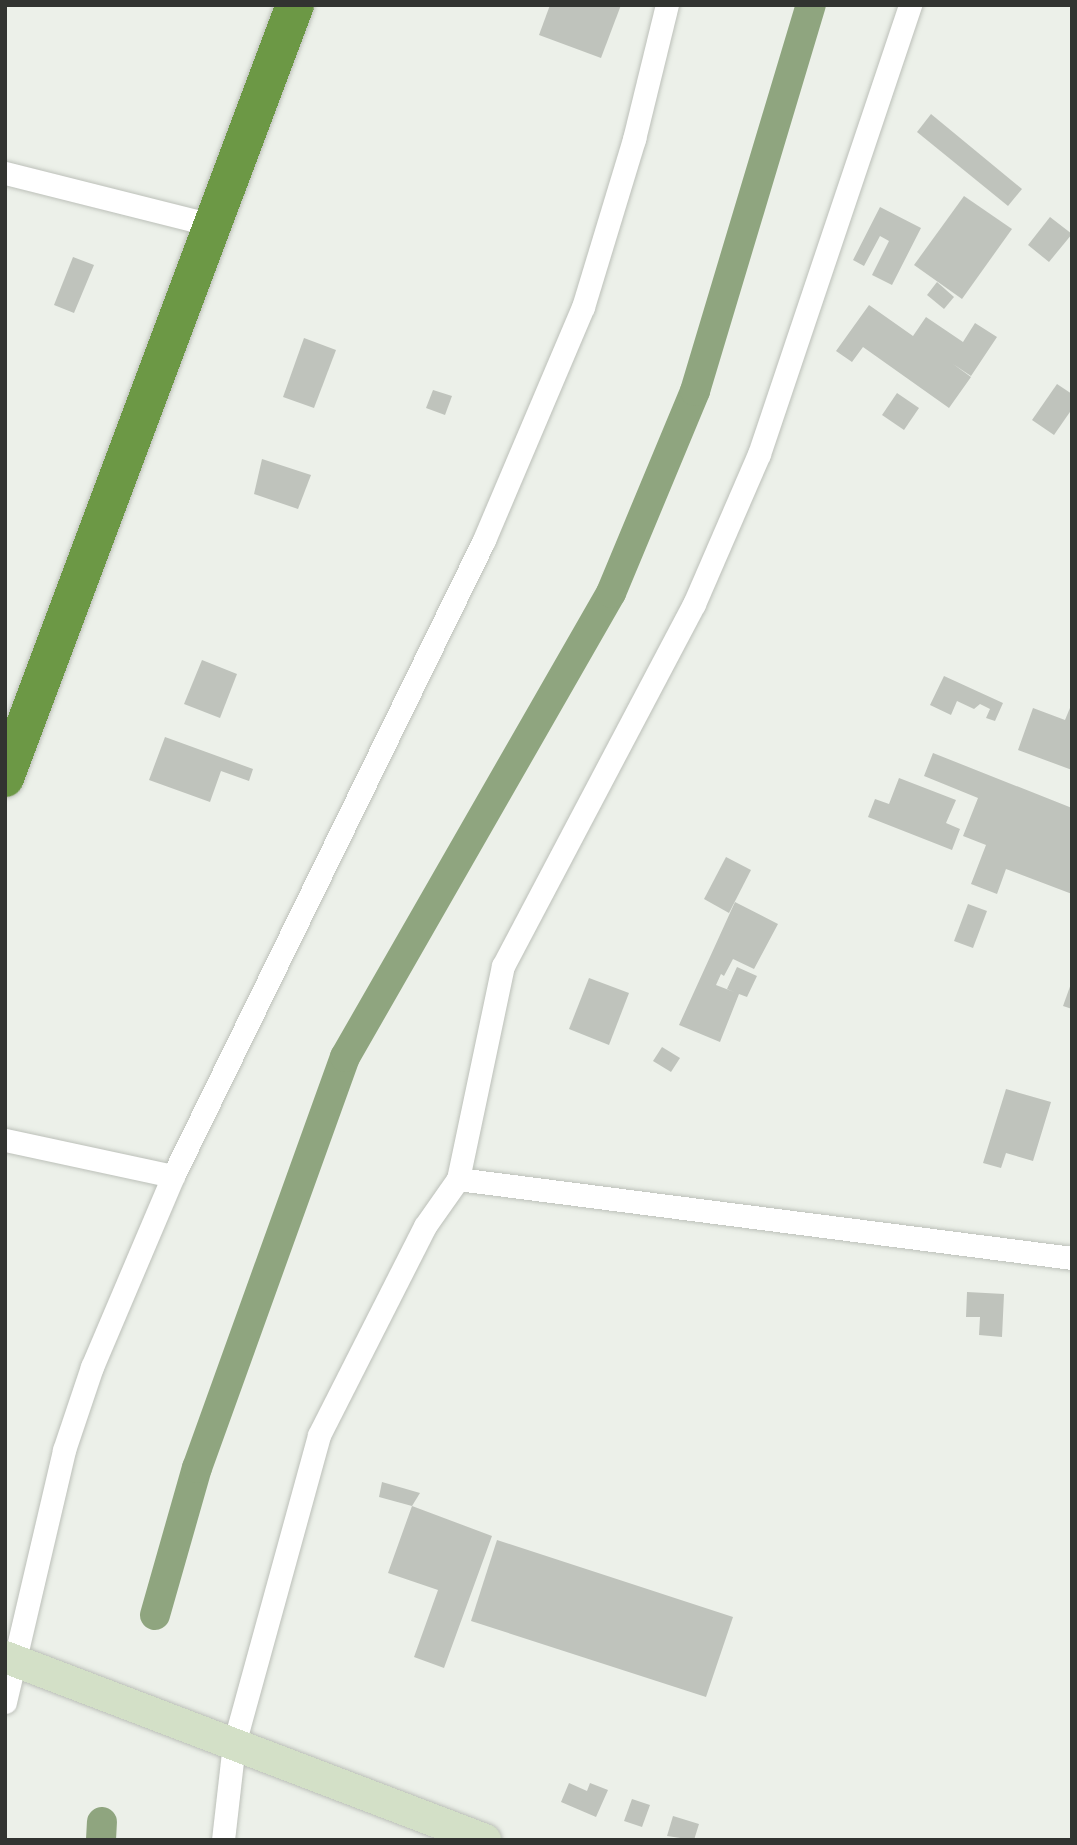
<!DOCTYPE html>
<html>
<head>
<meta charset="utf-8">
<style>
	body { margin:0 }
	#map { position:relative; width:1077px; height:1845px; overflow:hidden; background:#ecf0e9; font-family:"DM Sans",sans-serif }
	div>[style] { position:absolute }
	.canal>* { height:30px; margin:-15px; padding:0 15px; transform-origin:15px; border-radius:15px; background:#8fa57f }
	.building>* { inset:0; background:#bfc3bc }
	.roads { filter:drop-shadow(0 0 2px #bcc0b9) drop-shadow(0 0 2px #bcc0b9) }
	.street>* { height:23px; margin:-11.5px; padding:0 11.5px; transform-origin:11.5px; border-radius:11.5px; background:#fff }
	.secondary>* { height:32px; margin:-16px; padding:0 16px; transform-origin:16px; border-radius:16px; background:#d3e0c7 }
	.highway>* { height:38px; margin:-19px; padding:0 19px; transform-origin:19px; border-radius:19px; background:#6c9845 }
	span { translate:-50% -50%; white-space:nowrap; text-align:center; line-height:1.15; -webkit-text-stroke:5px #ecf0e9; paint-order:stroke }
	.frame { position:absolute; inset:0; border:7px solid #323431; pointer-events:none }
</style>
</head>
<body>
<div id="map">
	<div class="canal">
		<div style="left:155px;top:1615px;width:153px;rotate:-74.1deg"></div>
		<div style="left:197px;top:1468px;width:437px;rotate:-70.2deg"></div>
		<div style="left:345px;top:1057px;width:535px;rotate:-60.18deg"></div>
		<div style="left:611px;top:593px;width:219px;rotate:-67.4deg"></div>
		<div style="left:695px;top:391px;width:403px;rotate:-73.3deg"></div>
		<div style="left:101px;top:1840px;width:18px;rotate:-87deg"></div>
	</div>
	<div class="building">
		<div style="clip-path:polygon(550px 5px,621px 5px,601px 58px,539px 35px)"></div>
		<div style="clip-path:polygon(931px 114px,1022px 189px,1008px 206px,917px 132px)"></div>
		<div style="clip-path:polygon(964px 196px,1012px 229px,962px 299px,914px 265px)"></div>
		<div style="clip-path:polygon(880px 207px,921px 228px,892px 285px,872px 275px,889px 241px,880px 236px,864px 266px,853px 260px)"></div>
		<div style="clip-path:polygon(1050px 217px,1072px 234px,1049px 262px,1028px 245px)"></div>
		<div style="clip-path:polygon(73px 257px,94px 265px,74px 313px,54px 305px)"></div>
		<div style="clip-path:polygon(937px 282px,954px 297px,944px 309px,927px 295px)"></div>
		<div style="clip-path:polygon(869px 305px,913px 336px,926px 317px,963px 342px,975px 323px,997px 337px,971px 376px,953px 364px,971px 377px,949px 408px,863px 347px,852px 362px,836px 351px)"></div>
		<div style="clip-path:polygon(304px 338px,336px 350px,314px 408px,283px 397px)"></div>
		<div style="clip-path:polygon(1057px 384px,1072px 394px,1072px 409px,1054px 435px,1032px 420px)"></div>
		<div style="clip-path:polygon(433px 390px,452px 396px,445px 415px,426px 408px)"></div>
		<div style="clip-path:polygon(897px 393px,919px 408px,904px 430px,882px 415px)"></div>
		<div style="clip-path:polygon(262px 459px,311px 475px,298px 509px,254px 494px)"></div>
		<div style="clip-path:polygon(202px 660px,237px 674px,220px 718px,184px 704px)"></div>
		<div style="clip-path:polygon(944px 676px,1003px 703px,995px 721px,986px 718px,990px 709px,980px 704px,974px 709px,957px 701px,951px 715px,930px 705px)"></div>
		<div style="clip-path:polygon(1072px 703px,1072px 770px,1018px 750px,1033px 708px,1065px 720px)"></div>
		<div style="clip-path:polygon(165px 737px,253px 769px,249px 781px,221px 771px,210px 802px,149px 780px)"></div>
		<div style="clip-path:polygon(933px 753px,1072px 808px,1072px 894px,1006px 869px,997px 894px,971px 884px,986px 845px,963px 836px,978px 798px,924px 776px)"></div>
		<div style="clip-path:polygon(899px 778px,956px 800px,946px 823px,960px 829px,952px 850px,868px 817px,875px 799px,889px 804px)"></div>
		<div style="clip-path:polygon(726px 857px,751px 870px,729px 913px,704px 899px)"></div>
		<div style="clip-path:polygon(735px 902px,778px 924px,754px 969px,733px 959px,724px 976px,721px 974px,716px 985px,734px 992px,727px 989px,737px 967px,757px 976px,747px 997px,739px 994px,720px 1042px,679px 1025px)"></div>
		<div style="clip-path:polygon(968px 904px,987px 911px,973px 948px,954px 941px)"></div>
		<div style="clip-path:polygon(589px 978px,629px 993px,609px 1045px,569px 1029px)"></div>
		<div style="clip-path:polygon(1072px 981px,1072px 1009px,1063px 1006px)"></div>
		<div style="clip-path:polygon(662px 1047px,680px 1058px,671px 1072px,653px 1061px)"></div>
		<div style="clip-path:polygon(1006px 1089px,1051px 1102px,1033px 1161px,1006px 1153px,1001px 1168px,983px 1163px)"></div>
		<div style="clip-path:polygon(967px 1292px,1004px 1294px,1002px 1337px,979px 1335px,980px 1317px,966px 1317px)"></div>
		<div style="clip-path:polygon(382px 1482px,420px 1493px,412px 1506px,379px 1497px)"></div>
		<div style="clip-path:polygon(412px 1506px,492px 1536px,444px 1668px,414px 1657px,438px 1590px,388px 1573px)"></div>
		<div style="clip-path:polygon(497px 1540px,733px 1617px,706px 1697px,471px 1621px)"></div>
		<div style="clip-path:polygon(569px 1783px,587px 1791px,590px 1783px,608px 1790px,596px 1817px,561px 1802px)"></div>
		<div style="clip-path:polygon(632px 1799px,650px 1805px,642px 1827px,624px 1821px)"></div>
		<div style="clip-path:polygon(673px 1816px,699px 1824px,694px 1840px,667px 1836px)"></div>
	</div>
	<div class="roads">
		<div class="street">
			<div style="left:5px;top:173px;width:213px;rotate:14.1deg"></div>
			<div style="left:5px;top:1140px;width:172px;rotate:12.1deg"></div>
			<div style="left:458px;top:1179px;width:619px;rotate:7.33deg"></div>
			<div style="left:5px;top:1702px;width:259px;rotate:-76.8deg"></div>
			<div style="left:64px;top:1450px;width:88px;rotate:-71.4deg"></div>
			<div style="left:92px;top:1367px;width:207px;rotate:-67deg"></div>
			<div style="left:173px;top:1176px;width:708px;rotate:-63.94deg"></div>
			<div style="left:484px;top:540px;width:253px;rotate:-67deg"></div>
			<div style="left:583px;top:307px;width:176px;rotate:-73.1deg"></div>
			<div style="left:634px;top:139px;width:138px;rotate:-76.2deg"></div>
			<div style="left:223px;top:1840px;width:97px;rotate:-83.5deg"></div>
			<div style="left:234px;top:1744px;width:320px;rotate:-74.6deg"></div>
			<div style="left:319px;top:1435px;width:234px;rotate:-63.1deg"></div>
			<div style="left:425px;top:1226px;width:57px;rotate:-54.9deg"></div>
			<div style="left:458px;top:1179px;width:218px;rotate:-78.1deg"></div>
			<div style="left:503px;top:966px;width:409px;rotate:-62.2deg"></div>
			<div style="left:694px;top:604px;width:163px;rotate:-66.6deg"></div>
			<div style="left:759px;top:454px;width:474px;rotate:-71.4deg"></div>
		</div>
		<div class="secondary">
			<div style="left:5px;top:1657px;width:514px;rotate:20.87deg"></div>
		</div>
		<div class="highway">
			<div style="left:5px;top:778px;width:826px;rotate:-69.44deg"></div>
		</div>
	</div>
	<div class="frame"></div>
</div>
</body>
</html>
